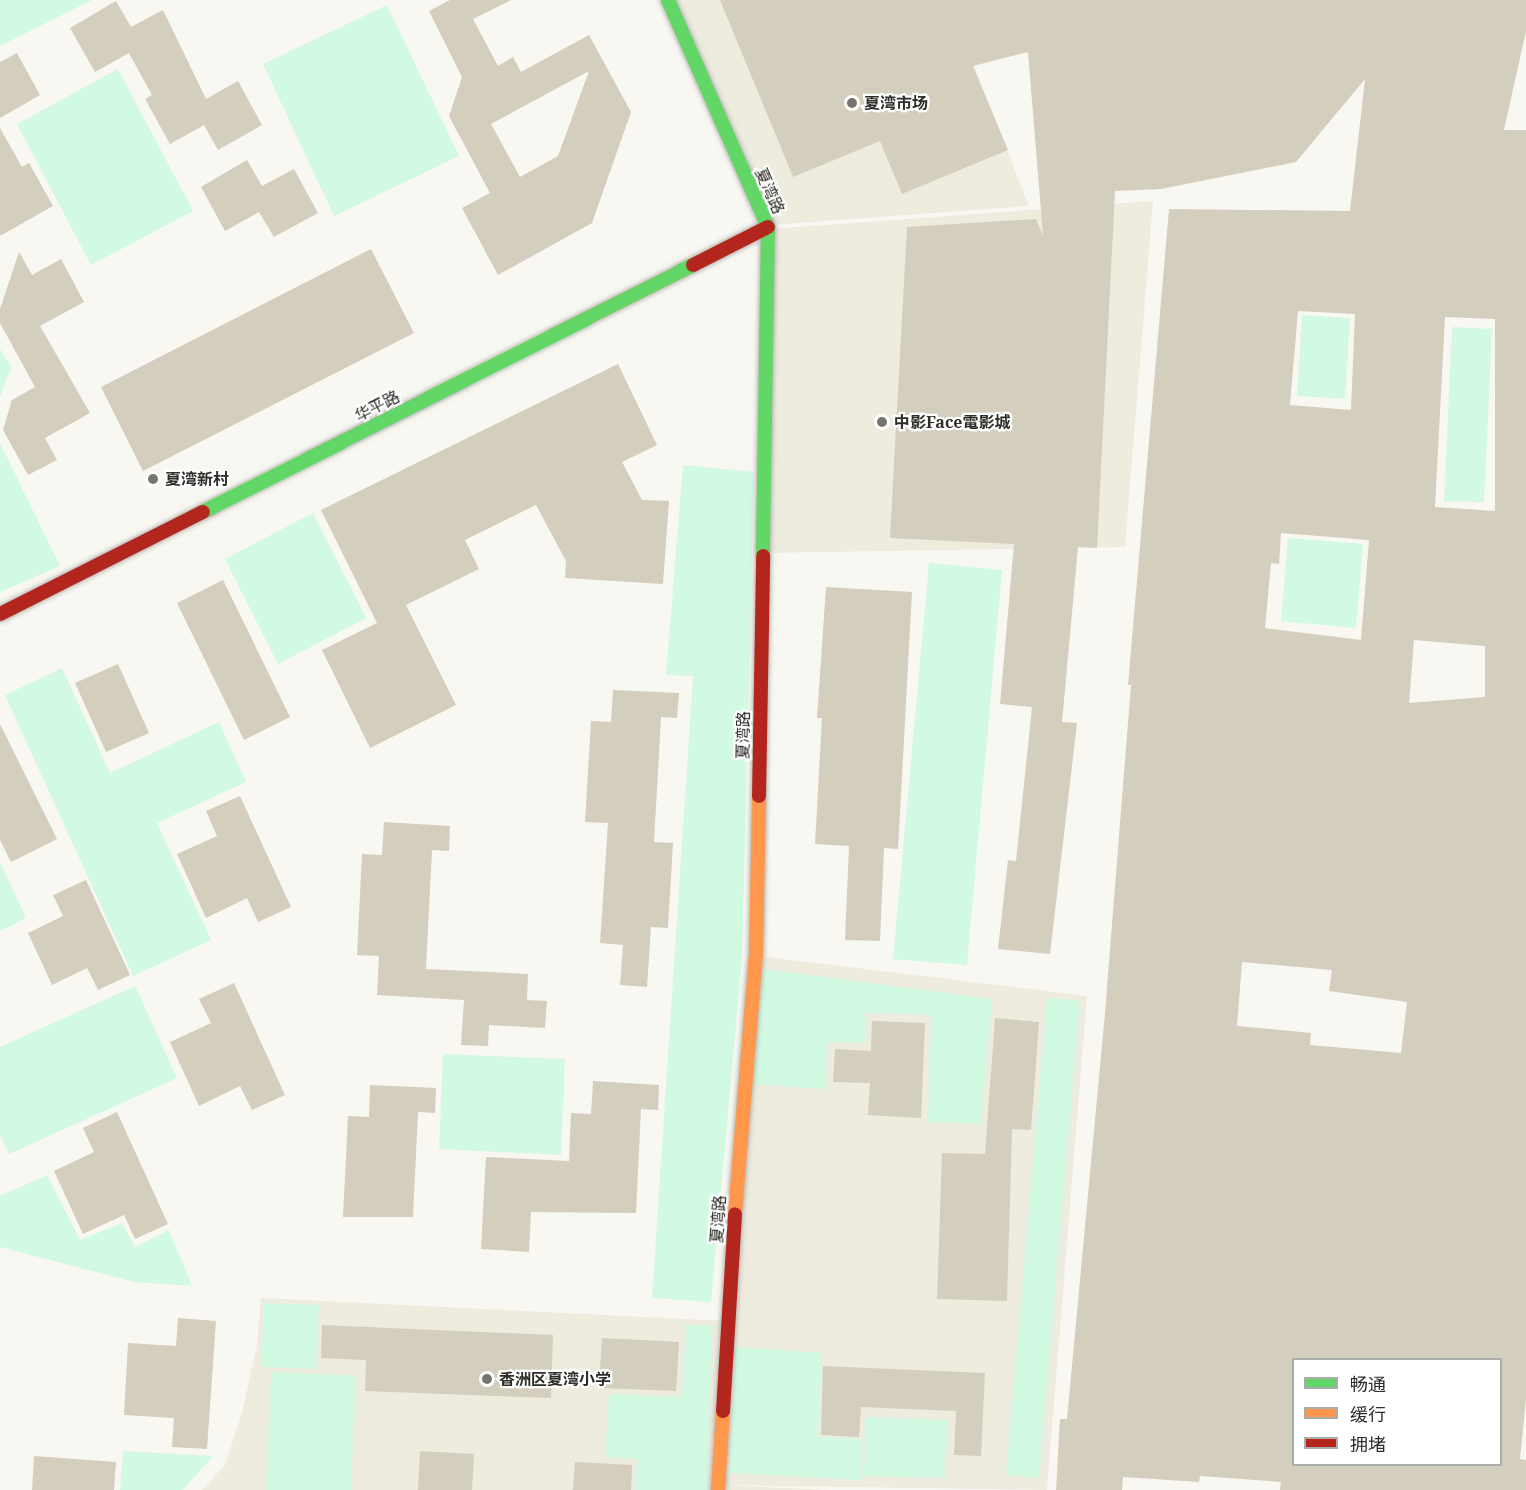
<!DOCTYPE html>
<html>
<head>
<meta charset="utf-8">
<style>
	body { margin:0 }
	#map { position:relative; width:1526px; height:1490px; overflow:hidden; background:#f8f7f1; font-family:"Noto Serif","Noto Sans SC",serif }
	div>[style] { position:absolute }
	.built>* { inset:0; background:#eeebdf }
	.green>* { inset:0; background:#d2f9e2 }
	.building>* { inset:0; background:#d3cebd }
	.roads { filter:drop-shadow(0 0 2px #b9b8b4) drop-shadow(0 0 2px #b9b8b4) }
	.fast>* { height:14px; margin:-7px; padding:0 7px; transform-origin:7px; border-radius:7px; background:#63d668 }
	.slow>* { height:14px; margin:-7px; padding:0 7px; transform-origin:7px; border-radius:7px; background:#ff974d }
	.jam>* { height:14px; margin:-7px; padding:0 7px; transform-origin:7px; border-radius:7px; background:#b3261e }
	.dots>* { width:16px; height:16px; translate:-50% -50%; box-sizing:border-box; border:3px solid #fff; border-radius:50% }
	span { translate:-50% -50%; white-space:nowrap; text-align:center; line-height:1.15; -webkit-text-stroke:4.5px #fff; paint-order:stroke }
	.poi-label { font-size:16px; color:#2e2d29; font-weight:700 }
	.left { translate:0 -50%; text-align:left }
	.street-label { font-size:16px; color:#2e2d29 }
	.legend { position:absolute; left:1292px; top:1358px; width:210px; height:108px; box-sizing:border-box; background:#fff; border:2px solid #ababa9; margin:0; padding:8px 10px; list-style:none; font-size:18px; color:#2e2d29 }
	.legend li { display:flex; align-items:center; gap:12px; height:30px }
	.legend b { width:30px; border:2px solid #ababa9 }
</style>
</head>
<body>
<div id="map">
	<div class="built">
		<div style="clip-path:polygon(670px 0,948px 0,1029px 206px,769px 225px)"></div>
		<div style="clip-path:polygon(1153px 201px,1125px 547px,764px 553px,771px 229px)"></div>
		<div style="clip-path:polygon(758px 956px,1087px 996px,1047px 1490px,719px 1485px,829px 1490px,202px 1490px,225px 1465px,242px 1413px,257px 1345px,261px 1298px,727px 1321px)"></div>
	</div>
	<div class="green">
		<div style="clip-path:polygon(0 0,92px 0,0 46px)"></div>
		<div style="clip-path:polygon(387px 5px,459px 156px,334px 216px,263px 64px)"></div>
		<div style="clip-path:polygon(118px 69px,193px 211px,91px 265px,17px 124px)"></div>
		<div style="clip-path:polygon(1302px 315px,1350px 318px,1345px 399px,1297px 396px)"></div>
		<div style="clip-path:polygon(1452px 327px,1492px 329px,1484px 502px,1444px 501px)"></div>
		<div style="clip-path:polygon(0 349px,11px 367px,0 397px)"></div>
		<div style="clip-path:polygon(0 443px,60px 566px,0 592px)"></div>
		<div style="clip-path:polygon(683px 465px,754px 472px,742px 958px,711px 1302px,652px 1298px,693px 676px,666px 675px)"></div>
		<div style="clip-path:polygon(313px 513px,366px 618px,278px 664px,225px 559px)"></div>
		<div style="clip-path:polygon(1288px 538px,1363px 544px,1356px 628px,1281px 621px)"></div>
		<div style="clip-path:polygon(929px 563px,1002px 570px,967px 965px,893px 959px)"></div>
		<div style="clip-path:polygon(62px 668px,110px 773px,219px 722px,246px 782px,157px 823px,211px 940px,133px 976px,5px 695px)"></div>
		<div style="clip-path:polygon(0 862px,26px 918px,0 931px)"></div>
		<div style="clip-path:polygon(763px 969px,992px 999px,981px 1124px,928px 1122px,931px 1015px,866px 1013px,865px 1043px,827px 1042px,826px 1089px,752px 1084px)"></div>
		<div style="clip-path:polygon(135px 986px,177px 1078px,9px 1154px,0 1135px,0 1047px)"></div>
		<div style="clip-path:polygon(1047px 998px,1080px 1001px,1039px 1478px,1006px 1475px)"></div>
		<div style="clip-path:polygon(443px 1054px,565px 1059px,561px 1155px,439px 1149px)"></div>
		<div style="clip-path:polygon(47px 1175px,80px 1240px,122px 1223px,135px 1247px,169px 1230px,192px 1286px,134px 1282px,0 1247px,0 1196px)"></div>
		<div style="clip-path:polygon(264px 1303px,319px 1305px,316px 1369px,261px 1367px)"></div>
		<div style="clip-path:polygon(686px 1325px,712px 1325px,707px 1490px,635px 1490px,637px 1459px,605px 1457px,609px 1394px,682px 1397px)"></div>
		<div style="clip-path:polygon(736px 1347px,822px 1353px,818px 1437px,861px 1439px,861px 1480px,728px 1473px)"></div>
		<div style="clip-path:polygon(271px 1372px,356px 1376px,351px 1490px,266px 1490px)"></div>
		<div style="clip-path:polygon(866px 1417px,948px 1420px,945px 1478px,864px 1476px)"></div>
		<div style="clip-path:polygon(123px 1451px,213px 1456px,183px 1490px,120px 1490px)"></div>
	</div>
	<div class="building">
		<div style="clip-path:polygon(evenodd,450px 0,511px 0,473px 19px,498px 66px,513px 57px,521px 72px,589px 35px,631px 112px,592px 223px,498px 275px,462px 208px,490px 193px,449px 116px,462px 77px,429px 11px,450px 0,589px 71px,558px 156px,520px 177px,491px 124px,589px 71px)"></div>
		<div style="clip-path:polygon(evenodd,720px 0,1526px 0,1526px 31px,1504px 130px,1526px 130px,1526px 1399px,1520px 1459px,1526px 1460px,1526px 1490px,1280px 1490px,1281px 1482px,1200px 1476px,1199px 1482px,1123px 1477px,1122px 1490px,1056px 1490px,1060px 1419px,1067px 1419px,1105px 1013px,1131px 685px,1128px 685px,1169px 209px,1350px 211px,1365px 79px,1296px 162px,1161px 189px,1115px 191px,1097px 548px,1078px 547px,1062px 722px,1077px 723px,1050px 954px,998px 949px,1008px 860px,1016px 861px,1032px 707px,1000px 704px,1014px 544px,890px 538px,907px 227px,1036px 219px,1043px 236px,1028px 52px,973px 66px,1008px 150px,902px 194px,880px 141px,793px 177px,720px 0,1298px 311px,1355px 314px,1351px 410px,1290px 405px,1298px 311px,720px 0,1445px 317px,1495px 319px,1495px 511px,1435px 507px,1445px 317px,720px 0,1281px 533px,1369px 540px,1361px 640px,1265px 628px,1271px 563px,1279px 564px,1281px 533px,720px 0,1414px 640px,1485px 646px,1485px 697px,1409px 703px,1414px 640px,720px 0,1242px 962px,1332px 970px,1329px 991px,1407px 1002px,1401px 1053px,1310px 1045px,1311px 1033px,1237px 1026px,1242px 962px,720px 0,1293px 1359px,1500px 1359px,1500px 1464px,1293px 1464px,1293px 1359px)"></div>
		<div style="clip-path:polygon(116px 1px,131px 27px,163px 10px,206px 99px,238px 81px,262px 125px,218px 150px,204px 125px,170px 144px,145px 99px,152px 95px,129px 53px,95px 72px,70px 28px)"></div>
		<div style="clip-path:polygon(17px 53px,40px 95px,0 118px,0 62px)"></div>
		<div style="clip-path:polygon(0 128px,22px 167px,29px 163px,53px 206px,0 236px)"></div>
		<div style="clip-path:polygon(247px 160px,262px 186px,294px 169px,318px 213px,274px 237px,259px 212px,225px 231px,201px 187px)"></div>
		<div style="clip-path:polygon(371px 249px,414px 333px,143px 471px,101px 387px)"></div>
		<div style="clip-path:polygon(19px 252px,32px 275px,61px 259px,84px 302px,40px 326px,90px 413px,45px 438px,57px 460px,28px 475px,3px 430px,12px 400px,35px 387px,0 323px,0 309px)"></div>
		<div style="clip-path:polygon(618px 364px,657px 445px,622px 462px,642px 500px,669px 501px,663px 584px,565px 578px,566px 561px,536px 505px,465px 540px,479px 569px,406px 605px,456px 705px,370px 748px,322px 650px,377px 623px,321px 510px)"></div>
		<div style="clip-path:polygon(223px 580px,290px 717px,244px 740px,177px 603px)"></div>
		<div style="clip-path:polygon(826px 587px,912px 592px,898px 849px,884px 848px,880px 941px,845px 940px,849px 846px,815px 844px,822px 718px,817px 718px)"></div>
		<div style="clip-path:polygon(118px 664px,149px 733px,106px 752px,75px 683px)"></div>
		<div style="clip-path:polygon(613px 690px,679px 693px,677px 718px,661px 717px,654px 842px,673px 843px,668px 928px,651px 927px,647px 987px,620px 985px,623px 945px,600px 943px,608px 823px,585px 822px,591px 721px,611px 722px)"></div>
		<div style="clip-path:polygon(0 724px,57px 839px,11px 862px,0 840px)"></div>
		<div style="clip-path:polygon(240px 796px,291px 907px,258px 922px,247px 898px,206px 918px,177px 854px,217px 836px,206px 811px)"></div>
		<div style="clip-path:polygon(384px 822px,450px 826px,449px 851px,432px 850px,426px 969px,528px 974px,527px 1000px,547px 1001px,545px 1028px,489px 1025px,488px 1046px,461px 1045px,464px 1000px,377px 995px,379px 956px,357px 955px,362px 854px,382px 855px)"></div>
		<div style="clip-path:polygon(86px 880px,130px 975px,98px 990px,87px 968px,52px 985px,28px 933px,63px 916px,53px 895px)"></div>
		<div style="clip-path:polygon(234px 983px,285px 1095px,252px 1110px,240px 1086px,199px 1106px,170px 1042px,211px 1023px,199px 999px)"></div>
		<div style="clip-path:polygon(995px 1018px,1039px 1022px,1031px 1130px,1012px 1129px,1007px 1301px,937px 1299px,942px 1153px,985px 1154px)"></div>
		<div style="clip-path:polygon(872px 1021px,925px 1023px,921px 1118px,868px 1115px,870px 1083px,833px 1082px,835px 1049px,871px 1051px)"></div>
		<div style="clip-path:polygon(593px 1081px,659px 1085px,658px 1110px,641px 1109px,636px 1213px,531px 1212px,529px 1252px,481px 1249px,486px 1157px,569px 1161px,571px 1113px,591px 1114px)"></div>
		<div style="clip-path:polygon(370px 1085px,436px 1088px,435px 1113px,418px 1112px,413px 1217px,343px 1217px,348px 1116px,369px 1117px)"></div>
		<div style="clip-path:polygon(117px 1112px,168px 1224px,135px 1239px,124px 1215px,83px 1234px,54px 1171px,94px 1152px,83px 1128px)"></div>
		<div style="clip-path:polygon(178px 1318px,216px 1321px,207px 1449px,172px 1447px,174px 1418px,124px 1415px,128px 1343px,176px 1346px)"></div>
		<div style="clip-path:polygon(322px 1325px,553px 1335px,551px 1398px,365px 1391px,366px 1360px,321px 1358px)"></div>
		<div style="clip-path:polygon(602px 1338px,679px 1342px,676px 1391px,599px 1388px)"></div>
		<div style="clip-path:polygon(823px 1366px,985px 1373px,981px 1456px,954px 1455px,956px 1411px,861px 1407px,859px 1437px,821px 1435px)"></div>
		<div style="clip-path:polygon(420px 1451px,474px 1454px,472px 1490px,418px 1490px)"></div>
		<div style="clip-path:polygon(34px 1456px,116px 1462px,114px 1490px,32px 1490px)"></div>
		<div style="clip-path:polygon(575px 1462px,632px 1465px,631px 1490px,573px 1490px)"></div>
	</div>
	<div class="roads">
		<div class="fast">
			<div style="left:668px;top:0;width:248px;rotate:66.2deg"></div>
			<div style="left:768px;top:227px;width:329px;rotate:90.9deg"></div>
			<div style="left:203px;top:512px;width:549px;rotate:-26.75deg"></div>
		</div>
		<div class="slow">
			<div style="left:735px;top:1214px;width:260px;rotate:-85.4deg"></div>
			<div style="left:756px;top:955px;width:159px;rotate:-88.9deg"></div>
			<div style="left:718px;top:1490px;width:79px;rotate:-86.4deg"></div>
		</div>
		<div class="jam">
			<div style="left:693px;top:265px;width:84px;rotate:-26.9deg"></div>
			<div style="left:0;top:614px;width:227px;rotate:-26.7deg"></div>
			<div style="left:759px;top:796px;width:240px;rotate:-89deg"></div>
			<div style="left:723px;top:1411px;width:197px;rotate:-86.5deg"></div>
		</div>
	</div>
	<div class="dots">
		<div style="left:852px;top:103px;background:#75746f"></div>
		<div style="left:882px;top:422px;background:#75746f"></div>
		<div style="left:153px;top:479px;background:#75746f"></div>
		<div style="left:487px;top:1379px;background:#75746f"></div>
	</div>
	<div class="poi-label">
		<span class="left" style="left:864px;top:103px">夏湾市场</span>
		<span class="left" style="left:894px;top:422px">中影Face電影城</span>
		<span class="left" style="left:165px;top:479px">夏湾新村</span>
		<span class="left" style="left:499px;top:1379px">香洲区夏湾小学</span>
	</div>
	<div class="street-label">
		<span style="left:770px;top:191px;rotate:66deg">夏湾路</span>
		<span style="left:377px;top:406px;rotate:-27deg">华平路</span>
		<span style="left:743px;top:735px;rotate:-89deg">夏湾路</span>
		<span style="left:718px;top:1219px;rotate:-86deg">夏湾路</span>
	</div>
	<ul class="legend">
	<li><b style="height:8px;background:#63d668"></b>畅通</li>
	<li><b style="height:8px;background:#ff974d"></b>缓行</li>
	<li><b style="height:8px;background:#b3261e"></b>拥堵</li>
	</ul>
</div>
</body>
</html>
